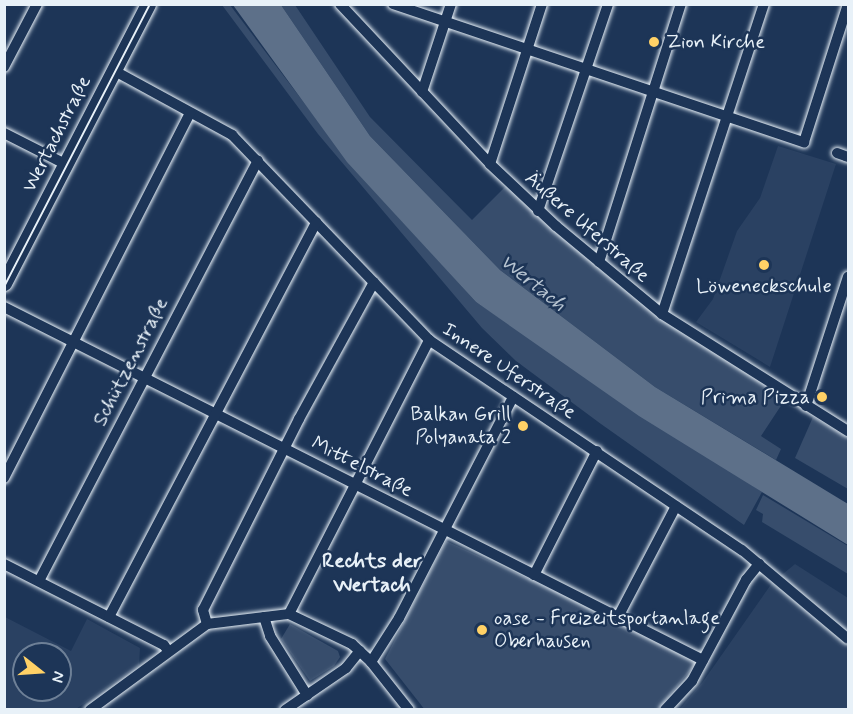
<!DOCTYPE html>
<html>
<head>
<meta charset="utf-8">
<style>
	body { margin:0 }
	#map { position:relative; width:853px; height:714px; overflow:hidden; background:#1d3557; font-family:Mynerve,sans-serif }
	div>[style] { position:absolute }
	.built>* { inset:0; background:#2a4162 }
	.green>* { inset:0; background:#374d6c }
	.water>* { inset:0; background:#5d7089 }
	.roads { filter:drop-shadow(0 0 2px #e8f1f8) drop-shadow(0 0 2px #e8f1f8) }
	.street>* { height:10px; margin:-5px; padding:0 5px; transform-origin:5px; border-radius:5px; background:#1d3557 }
	.secondary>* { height:15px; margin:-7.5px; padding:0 7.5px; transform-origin:7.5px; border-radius:7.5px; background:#1d3557 }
	.tram>* { height:1.5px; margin:-0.75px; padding:0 0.75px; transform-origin:0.75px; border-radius:0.75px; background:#e8f1f8 }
	.dots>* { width:16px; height:16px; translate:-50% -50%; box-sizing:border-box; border:3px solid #1d3557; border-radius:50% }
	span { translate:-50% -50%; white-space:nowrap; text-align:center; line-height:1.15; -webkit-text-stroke:5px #1d3557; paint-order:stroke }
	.poi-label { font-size:20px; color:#e8f1f8 }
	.left { translate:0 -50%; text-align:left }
	.right { translate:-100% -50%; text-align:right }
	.street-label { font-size:20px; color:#e8f1f8 }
	.water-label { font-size:21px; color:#b7c4d1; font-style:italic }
	.neighbourhood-label { font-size:21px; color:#e8f1f8; font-weight:700 }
	.frame { position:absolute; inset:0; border:6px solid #e8f1f8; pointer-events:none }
	.north { position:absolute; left:12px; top:642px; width:60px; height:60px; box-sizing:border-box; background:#1d3557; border:2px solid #6e8097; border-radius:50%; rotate:107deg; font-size:16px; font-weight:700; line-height:24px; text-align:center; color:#e8f1f8 }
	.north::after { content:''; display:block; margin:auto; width:21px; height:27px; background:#ffd166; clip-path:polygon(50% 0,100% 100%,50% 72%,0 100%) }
</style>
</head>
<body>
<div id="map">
	<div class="built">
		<div style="clip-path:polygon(778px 146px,836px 164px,770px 367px,696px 322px,713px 299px,737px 231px,760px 198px)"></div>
		<div style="clip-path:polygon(795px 564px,848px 598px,848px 709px,679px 710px,702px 683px,772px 583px)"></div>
		<div style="clip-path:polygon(evenodd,5px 617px,71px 651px,87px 619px,140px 648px,139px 665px,76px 709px,5px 709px,5px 617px,24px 654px,60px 654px,60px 690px,24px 690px,24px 654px)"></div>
	</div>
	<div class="green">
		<div style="clip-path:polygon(222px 5px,230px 5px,352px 166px,476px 302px,762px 492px,744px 525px,601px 424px,516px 361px,482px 328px,318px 134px)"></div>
		<div style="clip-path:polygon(281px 5px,295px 5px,370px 117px,472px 220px,509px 183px,662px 314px,788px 395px,761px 436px,781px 449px,776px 460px,655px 387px,500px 270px,370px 136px)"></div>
		<div style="clip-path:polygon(813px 417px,848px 438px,848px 489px,795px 458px)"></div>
		<div style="clip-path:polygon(763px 495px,848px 546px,848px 574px,762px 522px,763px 514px,756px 510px)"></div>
		<div style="clip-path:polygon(446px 541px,579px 602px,698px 661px,658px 709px,425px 710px,385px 659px)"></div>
		<div style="clip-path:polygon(290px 624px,338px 651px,340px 657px,334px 666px,310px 681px,281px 639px)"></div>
	</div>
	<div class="water">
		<div style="clip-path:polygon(233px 5px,281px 5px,370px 136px,500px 270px,655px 387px,848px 504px,848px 545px,639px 416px,476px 302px,347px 162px)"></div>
	</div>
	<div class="roads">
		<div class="street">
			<div style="left:340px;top:4px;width:219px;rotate:46.8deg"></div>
			<div style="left:490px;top:164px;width:91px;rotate:43.2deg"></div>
			<div style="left:556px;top:226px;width:138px;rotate:39.7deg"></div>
			<div style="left:662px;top:314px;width:220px;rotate:32.2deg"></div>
			<div style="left:393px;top:4px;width:434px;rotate:18.6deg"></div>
			<div style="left:804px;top:142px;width:145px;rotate:-72.3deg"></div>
			<div style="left:4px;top:67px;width:71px;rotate:-62.4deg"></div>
			<div style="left:113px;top:70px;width:136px;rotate:28.6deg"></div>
			<div style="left:232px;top:135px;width:284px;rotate:46.1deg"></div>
			<div style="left:429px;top:340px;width:377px;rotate:33.9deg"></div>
			<div style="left:742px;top:550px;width:138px;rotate:40deg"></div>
			<div style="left:422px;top:92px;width:93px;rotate:-71.8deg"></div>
			<div style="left:4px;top:133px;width:68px;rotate:26.9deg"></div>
			<div style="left:837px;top:153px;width:12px;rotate:20deg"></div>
			<div style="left:490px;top:164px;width:168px;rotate:-72deg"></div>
			<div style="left:538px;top:211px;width:219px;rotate:-71.3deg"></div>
			<div style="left:599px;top:262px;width:271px;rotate:-72.4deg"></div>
			<div style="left:4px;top:307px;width:783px;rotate:26.79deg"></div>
			<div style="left:662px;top:314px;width:326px;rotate:-71.8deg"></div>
			<div style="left:806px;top:406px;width:136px;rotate:-72deg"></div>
			<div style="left:4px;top:478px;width:410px;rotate:-63deg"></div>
			<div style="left:4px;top:564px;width:179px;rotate:26.9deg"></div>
			<div style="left:164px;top:645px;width:7px;rotate:56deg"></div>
			<div style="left:534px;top:575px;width:139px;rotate:-63.1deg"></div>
			<div style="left:39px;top:581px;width:474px;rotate:-62.5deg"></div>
			<div style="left:289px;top:614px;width:308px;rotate:-62.9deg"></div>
			<div style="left:109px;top:617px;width:446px;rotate:-62.3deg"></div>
			<div style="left:264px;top:617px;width:20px;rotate:72deg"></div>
			<div style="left:270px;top:636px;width:70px;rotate:57.9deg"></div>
			<div style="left:618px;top:617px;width:125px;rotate:-62.4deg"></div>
			<div style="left:207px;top:624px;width:15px;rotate:-106deg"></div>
			<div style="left:203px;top:610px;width:214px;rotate:-63.3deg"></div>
			<div style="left:299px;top:419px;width:156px;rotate:-61.3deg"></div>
			<div style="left:371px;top:662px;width:52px;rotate:-57.5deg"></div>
			<div style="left:399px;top:618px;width:249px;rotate:-62.7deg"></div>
			<div style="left:90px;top:710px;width:145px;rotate:-36.3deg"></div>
			<div style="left:207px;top:624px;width:83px;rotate:-7deg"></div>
			<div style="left:289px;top:614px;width:70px;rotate:25.5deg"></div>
			<div style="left:352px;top:644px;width:26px;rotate:43deg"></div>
			<div style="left:371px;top:662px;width:61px;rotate:51.6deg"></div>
			<div style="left:285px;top:710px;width:74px;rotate:-34.5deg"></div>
			<div style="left:346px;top:668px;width:22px;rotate:-51deg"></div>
			<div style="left:665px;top:710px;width:40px;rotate:-47deg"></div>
			<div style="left:692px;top:681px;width:115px;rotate:-61.9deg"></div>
			<div style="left:746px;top:580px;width:21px;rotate:-51deg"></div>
		</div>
		<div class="secondary">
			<div style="left:4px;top:283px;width:314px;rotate:-62.7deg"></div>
		</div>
	</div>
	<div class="tram">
		<div style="left:4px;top:287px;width:318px;rotate:-62.7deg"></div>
	</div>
	<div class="dots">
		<div style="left:654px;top:42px;background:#ffd166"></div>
		<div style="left:764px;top:265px;background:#ffd166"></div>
		<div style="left:822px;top:397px;background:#ffd166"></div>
		<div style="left:523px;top:426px;background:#ffd166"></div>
		<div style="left:482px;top:630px;background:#ffd166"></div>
	</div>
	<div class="poi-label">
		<span class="left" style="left:666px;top:42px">Zion Kirche</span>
		<span style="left:764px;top:286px">Löweneckschule</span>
		<span class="right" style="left:810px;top:397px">Prima Pizza</span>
		<span class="right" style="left:511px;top:426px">Balkan Grill<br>Polyanata 2</span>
		<span class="left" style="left:494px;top:630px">oase - Freizeitsportanlage<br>Oberhausen</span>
	</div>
	<div class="street-label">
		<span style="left:57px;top:134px;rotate:-63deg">Wertachstraße</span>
		<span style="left:587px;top:227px;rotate:41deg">Äußere Uferstraße</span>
		<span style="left:131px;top:362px;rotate:-63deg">Schützenstraße</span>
		<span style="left:509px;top:371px;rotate:34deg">Innere Uferstraße</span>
		<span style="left:362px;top:467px;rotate:27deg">Mittelstraße</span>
	</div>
	<div class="water-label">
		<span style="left:533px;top:283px;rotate:39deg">Wertach</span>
	</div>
	<div class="neighbourhood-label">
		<span style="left:372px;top:573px">Rechts der<br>Wertach</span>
	</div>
	<div class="frame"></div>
	<div class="north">N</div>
</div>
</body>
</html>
